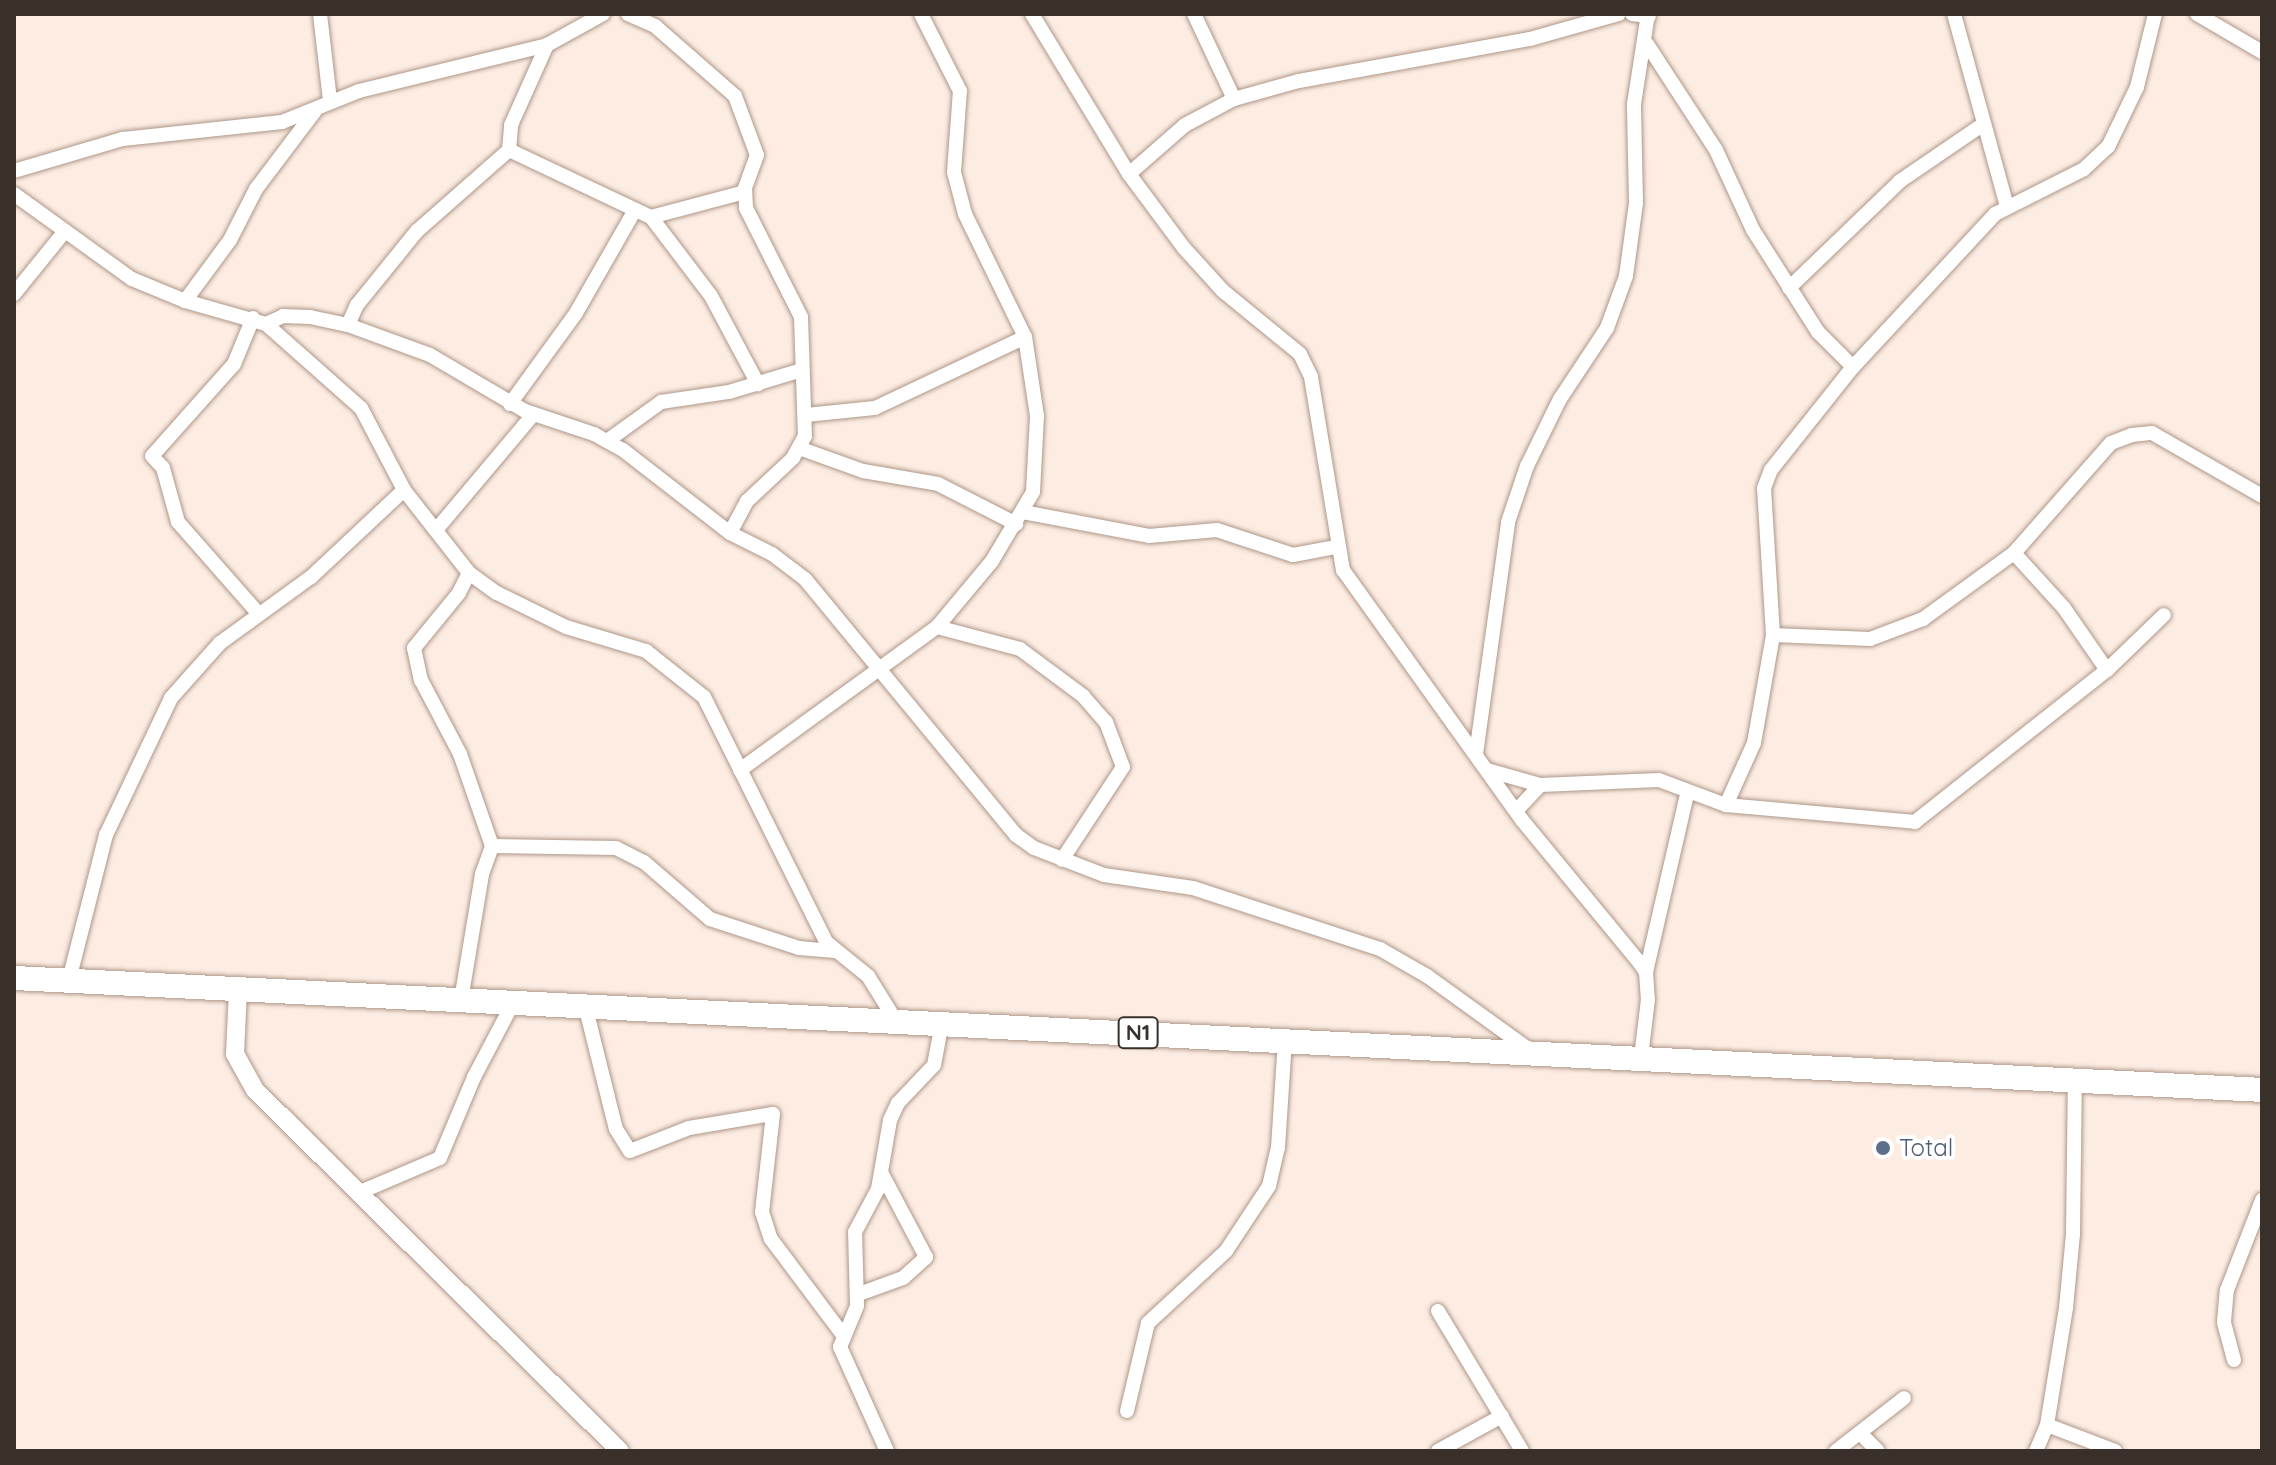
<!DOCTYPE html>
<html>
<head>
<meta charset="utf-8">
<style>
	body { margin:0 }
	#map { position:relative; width:2276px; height:1465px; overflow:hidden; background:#fcece2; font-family:Quicksand,sans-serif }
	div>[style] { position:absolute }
	.roads { filter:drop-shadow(0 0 2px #ae9788) drop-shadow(0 0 2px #ae9788) }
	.minor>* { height:14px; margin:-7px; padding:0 7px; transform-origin:7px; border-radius:7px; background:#fff }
	.tertiary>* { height:18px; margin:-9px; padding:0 9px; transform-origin:9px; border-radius:9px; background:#fff }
	.trunk>* { height:24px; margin:-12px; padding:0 12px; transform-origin:12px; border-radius:12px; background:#fff }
	.dots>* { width:22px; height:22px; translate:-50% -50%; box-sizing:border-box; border:4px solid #fff; border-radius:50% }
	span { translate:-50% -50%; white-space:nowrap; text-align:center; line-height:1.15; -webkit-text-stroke:8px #fff; paint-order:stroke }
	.shield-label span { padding:2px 6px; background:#fff; border:2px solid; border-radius:6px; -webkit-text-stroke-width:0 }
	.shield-label { font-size:22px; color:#39302a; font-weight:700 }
	.service-label { font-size:24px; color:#4e5e75 }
	.left { translate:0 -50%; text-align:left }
	.frame { position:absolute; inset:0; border:16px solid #39302a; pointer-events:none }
</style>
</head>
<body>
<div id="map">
	<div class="roads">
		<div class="minor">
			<div style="left:320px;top:14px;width:88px;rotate:83.4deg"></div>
			<div style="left:628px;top:14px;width:30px;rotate:24deg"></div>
			<div style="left:655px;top:26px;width:106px;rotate:41.2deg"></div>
			<div style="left:735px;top:96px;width:63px;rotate:69.6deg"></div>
			<div style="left:757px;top:155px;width:35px;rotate:110deg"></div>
			<div style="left:745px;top:188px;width:20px;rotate:87deg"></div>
			<div style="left:746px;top:208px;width:122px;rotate:63.2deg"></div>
			<div style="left:801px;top:317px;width:119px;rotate:88.1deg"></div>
			<div style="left:805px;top:436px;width:25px;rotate:119deg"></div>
			<div style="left:793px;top:458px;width:63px;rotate:136.9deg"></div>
			<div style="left:747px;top:501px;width:36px;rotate:118deg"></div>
			<div style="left:1032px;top:14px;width:187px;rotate:58.8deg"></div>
			<div style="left:1129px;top:174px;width:92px;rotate:53.4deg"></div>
			<div style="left:1184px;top:248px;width:58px;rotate:47.8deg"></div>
			<div style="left:1223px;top:291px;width:99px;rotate:39.3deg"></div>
			<div style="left:1300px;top:354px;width:25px;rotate:64deg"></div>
			<div style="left:1311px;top:377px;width:196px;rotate:80.6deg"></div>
			<div style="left:1343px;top:570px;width:307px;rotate:54.4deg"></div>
			<div style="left:1522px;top:820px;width:184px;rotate:50.5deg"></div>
			<div style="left:1639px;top:962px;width:12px;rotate:55deg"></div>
			<div style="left:1646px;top:972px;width:27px;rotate:86deg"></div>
			<div style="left:1648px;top:999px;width:59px;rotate:96.8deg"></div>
			<div style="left:1194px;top:14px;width:94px;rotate:64.8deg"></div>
			<div style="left:1632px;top:14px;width:17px;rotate:7deg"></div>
			<div style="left:1954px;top:14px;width:200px;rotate:74.6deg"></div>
			<div style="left:2197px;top:14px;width:75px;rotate:30.3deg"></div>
			<div style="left:1647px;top:44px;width:126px;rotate:56.9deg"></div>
			<div style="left:1716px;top:150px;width:88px;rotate:65.2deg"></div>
			<div style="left:1753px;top:230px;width:121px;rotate:57.5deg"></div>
			<div style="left:1818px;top:332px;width:49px;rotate:45deg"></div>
			<div style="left:509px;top:150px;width:25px;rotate:-85deg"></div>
			<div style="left:511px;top:125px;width:88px;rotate:-65.8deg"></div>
			<div style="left:14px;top:171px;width:114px;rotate:-16.4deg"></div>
			<div style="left:123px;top:139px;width:160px;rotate:-6.1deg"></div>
			<div style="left:282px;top:122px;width:83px;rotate:-21.9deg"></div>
			<div style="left:359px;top:91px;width:194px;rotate:-13.7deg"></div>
			<div style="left:547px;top:45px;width:64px;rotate:-29deg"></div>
			<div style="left:1129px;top:174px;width:74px;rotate:-41.2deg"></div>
			<div style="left:1185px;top:125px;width:55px;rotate:-28deg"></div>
			<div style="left:1234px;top:99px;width:67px;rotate:-15.5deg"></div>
			<div style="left:1299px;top:81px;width:235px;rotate:-10.3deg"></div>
			<div style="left:1530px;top:39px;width:92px;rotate:-15.7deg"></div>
			<div style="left:14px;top:194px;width:145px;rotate:35.8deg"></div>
			<div style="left:132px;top:279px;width:57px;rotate:22.5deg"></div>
			<div style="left:185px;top:301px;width:84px;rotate:15.9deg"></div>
			<div style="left:266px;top:324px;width:127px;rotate:41.5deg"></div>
			<div style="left:361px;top:408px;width:93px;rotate:62.3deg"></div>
			<div style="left:404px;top:490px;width:105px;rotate:51.9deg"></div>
			<div style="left:469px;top:573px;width:34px;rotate:36deg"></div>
			<div style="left:497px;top:593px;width:77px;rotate:26.2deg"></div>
			<div style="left:566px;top:627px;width:84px;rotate:16.7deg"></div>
			<div style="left:646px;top:651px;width:74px;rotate:38.4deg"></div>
			<div style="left:704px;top:697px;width:274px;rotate:63.5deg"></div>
			<div style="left:826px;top:942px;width:54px;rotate:39deg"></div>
			<div style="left:868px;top:976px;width:53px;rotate:58.1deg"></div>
			<div style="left:651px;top:217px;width:97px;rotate:-14.9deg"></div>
			<div style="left:1789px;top:288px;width:154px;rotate:-43.9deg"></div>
			<div style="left:1900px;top:181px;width:99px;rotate:-34.3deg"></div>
			<div style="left:14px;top:294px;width:81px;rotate:-51deg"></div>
			<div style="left:185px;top:301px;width:76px;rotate:-53.6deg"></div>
			<div style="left:230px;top:240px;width:57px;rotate:-63deg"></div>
			<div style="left:256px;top:189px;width:98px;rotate:-52.9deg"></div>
			<div style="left:253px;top:318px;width:50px;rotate:112.4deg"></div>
			<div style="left:234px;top:364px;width:123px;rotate:131.7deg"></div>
			<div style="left:152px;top:456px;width:16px;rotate:47deg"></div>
			<div style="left:163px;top:468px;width:56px;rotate:74.5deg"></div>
			<div style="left:178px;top:522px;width:120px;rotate:48.7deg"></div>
			<div style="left:266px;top:324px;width:19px;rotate:-25deg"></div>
			<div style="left:283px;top:316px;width:27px;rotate:2deg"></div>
			<div style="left:310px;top:317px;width:39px;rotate:12deg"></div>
			<div style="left:348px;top:325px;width:87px;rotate:20.1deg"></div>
			<div style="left:430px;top:355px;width:110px;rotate:30.5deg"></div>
			<div style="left:525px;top:411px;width:73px;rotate:18.4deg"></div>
			<div style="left:594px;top:434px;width:33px;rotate:29deg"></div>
			<div style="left:623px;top:450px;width:135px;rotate:37.8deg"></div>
			<div style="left:730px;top:533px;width:47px;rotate:26.6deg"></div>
			<div style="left:772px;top:554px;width:41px;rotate:37.1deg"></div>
			<div style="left:805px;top:579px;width:332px;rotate:50.5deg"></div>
			<div style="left:1016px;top:835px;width:22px;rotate:36deg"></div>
			<div style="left:1034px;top:848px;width:75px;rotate:21.1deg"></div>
			<div style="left:1104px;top:875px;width:90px;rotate:8.3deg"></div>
			<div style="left:1193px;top:888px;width:197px;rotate:18.1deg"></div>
			<div style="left:1380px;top:949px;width:54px;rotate:29.9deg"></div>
			<div style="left:1427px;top:976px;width:128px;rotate:35.8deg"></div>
			<div style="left:348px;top:325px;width:22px;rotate:-66deg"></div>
			<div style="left:357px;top:305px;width:95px;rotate:-51deg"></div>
			<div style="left:417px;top:231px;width:123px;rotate:-41.4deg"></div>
			<div style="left:509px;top:150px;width:157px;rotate:25.3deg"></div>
			<div style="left:651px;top:217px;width:99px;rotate:52.8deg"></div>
			<div style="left:711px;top:296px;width:100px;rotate:61.9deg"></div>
			<div style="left:510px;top:404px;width:112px;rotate:-54deg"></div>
			<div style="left:576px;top:313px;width:119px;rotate:-60.2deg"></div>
			<div style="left:806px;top:415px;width:69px;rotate:-5.8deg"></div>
			<div style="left:875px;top:408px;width:166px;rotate:-25.3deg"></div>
			<div style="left:607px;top:441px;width:67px;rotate:-35.8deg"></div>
			<div style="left:661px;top:402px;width:69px;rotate:-8.4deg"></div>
			<div style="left:729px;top:392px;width:76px;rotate:-16.8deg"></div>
			<div style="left:799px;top:448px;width:68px;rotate:19.8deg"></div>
			<div style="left:863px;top:471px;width:76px;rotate:9.8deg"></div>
			<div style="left:938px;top:484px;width:88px;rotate:27.1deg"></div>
			<div style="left:1023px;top:512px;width:128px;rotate:10.8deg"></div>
			<div style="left:1149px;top:536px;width:68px;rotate:-5deg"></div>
			<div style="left:1217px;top:530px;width:80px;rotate:18.2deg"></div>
			<div style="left:1293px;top:555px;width:44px;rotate:-10.5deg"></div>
			<div style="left:436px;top:530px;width:150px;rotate:-49.9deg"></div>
			<div style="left:2014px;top:553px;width:74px;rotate:47.7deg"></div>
			<div style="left:2064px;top:608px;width:75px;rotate:55.3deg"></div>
			<div style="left:469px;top:573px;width:22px;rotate:117deg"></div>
			<div style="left:459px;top:593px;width:71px;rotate:129.3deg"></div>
			<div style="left:414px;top:648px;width:33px;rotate:78deg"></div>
			<div style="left:421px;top:680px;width:84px;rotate:62.2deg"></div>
			<div style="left:460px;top:754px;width:97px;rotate:70.8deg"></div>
			<div style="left:937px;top:627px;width:86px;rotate:14.8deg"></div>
			<div style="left:1020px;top:649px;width:79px;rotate:36.7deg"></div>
			<div style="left:1083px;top:696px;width:35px;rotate:49deg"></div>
			<div style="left:1106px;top:722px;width:48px;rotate:69.3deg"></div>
			<div style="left:1123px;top:767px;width:111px;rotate:123.3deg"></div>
			<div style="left:1773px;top:635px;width:97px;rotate:2.4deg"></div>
			<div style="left:1870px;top:639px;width:57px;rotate:-20.7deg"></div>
			<div style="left:1923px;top:619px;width:112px;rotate:-36deg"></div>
			<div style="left:2014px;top:553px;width:147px;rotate:-48.6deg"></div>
			<div style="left:2111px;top:443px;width:22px;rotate:-21deg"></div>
			<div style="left:2132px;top:435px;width:20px;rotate:-6deg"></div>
			<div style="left:2152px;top:433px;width:127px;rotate:29.8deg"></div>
			<div style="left:1476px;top:754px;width:234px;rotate:-82.1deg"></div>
			<div style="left:1508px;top:522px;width:59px;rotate:-71.3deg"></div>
			<div style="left:1527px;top:466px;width:75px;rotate:-63.8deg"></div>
			<div style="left:1560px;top:399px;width:85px;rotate:-56.5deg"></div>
			<div style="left:1607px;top:328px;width:55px;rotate:-69.9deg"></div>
			<div style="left:1626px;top:276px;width:74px;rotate:-82.2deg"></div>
			<div style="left:1636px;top:203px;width:99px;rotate:-91.2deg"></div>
			<div style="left:1634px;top:104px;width:91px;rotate:-81.2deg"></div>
			<div style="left:740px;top:770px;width:243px;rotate:-36deg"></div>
			<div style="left:937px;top:627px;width:86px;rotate:-50.2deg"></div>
			<div style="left:992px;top:561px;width:80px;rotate:-59.3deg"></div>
			<div style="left:1033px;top:492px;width:76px;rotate:-87deg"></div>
			<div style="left:1037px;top:416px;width:80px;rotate:-98.6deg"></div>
			<div style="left:1025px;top:337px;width:137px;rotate:-116deg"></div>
			<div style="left:965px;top:214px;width:43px;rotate:-104.7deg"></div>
			<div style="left:954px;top:172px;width:81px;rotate:-85.8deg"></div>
			<div style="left:960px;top:91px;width:86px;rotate:-116.9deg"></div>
			<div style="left:1487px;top:770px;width:55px;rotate:15.8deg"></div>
			<div style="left:1540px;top:785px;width:119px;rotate:-2.4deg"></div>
			<div style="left:1659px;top:780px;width:72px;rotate:20.5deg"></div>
			<div style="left:1726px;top:805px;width:190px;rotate:5.1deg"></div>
			<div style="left:1915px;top:822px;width:245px;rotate:-38.4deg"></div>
			<div style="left:2107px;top:670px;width:79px;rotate:-44deg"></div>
			<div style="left:1726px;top:805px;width:68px;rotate:-65.7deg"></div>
			<div style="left:1754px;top:743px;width:110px;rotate:-80deg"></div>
			<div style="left:1773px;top:635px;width:147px;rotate:-93.5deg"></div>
			<div style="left:1764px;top:488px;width:19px;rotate:-69deg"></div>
			<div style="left:1771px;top:470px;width:132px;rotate:-51.5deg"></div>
			<div style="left:1853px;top:367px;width:209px;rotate:-47.1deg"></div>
			<div style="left:1995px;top:214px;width:100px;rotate:-26.8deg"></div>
			<div style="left:2084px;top:169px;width:33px;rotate:-43deg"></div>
			<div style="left:2108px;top:147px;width:67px;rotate:-64.2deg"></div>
			<div style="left:2137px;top:87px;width:75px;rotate:-76.1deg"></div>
			<div style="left:1516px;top:811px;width:35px;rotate:-47deg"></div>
			<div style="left:1646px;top:972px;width:183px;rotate:-77deg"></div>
			<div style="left:69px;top:980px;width:150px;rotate:-75.7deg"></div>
			<div style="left:106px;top:835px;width:152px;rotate:-64.6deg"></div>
			<div style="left:171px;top:698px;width:74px;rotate:-48.3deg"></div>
			<div style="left:220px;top:643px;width:112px;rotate:-36deg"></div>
			<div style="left:311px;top:577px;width:127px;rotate:-43.1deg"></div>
			<div style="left:461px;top:1000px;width:128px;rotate:-80.5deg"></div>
			<div style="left:482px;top:874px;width:30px;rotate:-70deg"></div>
			<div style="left:492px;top:846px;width:124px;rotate:0.9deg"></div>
			<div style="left:616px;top:848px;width:31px;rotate:27deg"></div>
			<div style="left:644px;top:862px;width:87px;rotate:40.8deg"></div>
			<div style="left:710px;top:919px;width:94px;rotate:18deg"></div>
			<div style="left:799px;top:948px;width:36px;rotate:5deg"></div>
			<div style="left:585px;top:1005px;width:128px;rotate:76deg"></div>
			<div style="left:616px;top:1129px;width:26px;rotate:58deg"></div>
			<div style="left:630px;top:1151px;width:63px;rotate:-21.3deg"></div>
			<div style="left:689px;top:1128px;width:85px;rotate:-9.5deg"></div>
			<div style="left:773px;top:1114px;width:99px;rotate:96.4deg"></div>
			<div style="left:762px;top:1212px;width:28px;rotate:72deg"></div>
			<div style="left:771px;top:1239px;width:120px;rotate:53.1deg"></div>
			<div style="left:358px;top:1193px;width:89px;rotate:-23.1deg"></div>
			<div style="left:440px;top:1158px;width:88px;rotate:-67.2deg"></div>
			<div style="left:474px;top:1077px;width:86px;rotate:-62.2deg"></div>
			<div style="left:859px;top:1294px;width:47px;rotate:-20deg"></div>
			<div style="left:903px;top:1278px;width:31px;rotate:-42deg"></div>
			<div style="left:926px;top:1257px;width:96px;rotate:-117.9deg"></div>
			<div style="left:1438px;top:1311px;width:163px;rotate:59deg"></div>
			<div style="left:2234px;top:1360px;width:39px;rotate:-105deg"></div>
			<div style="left:2224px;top:1322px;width:32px;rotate:-85deg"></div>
			<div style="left:2227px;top:1290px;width:97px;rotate:-68.7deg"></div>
			<div style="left:1127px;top:1411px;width:90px;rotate:-76.6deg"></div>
			<div style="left:1148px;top:1323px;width:106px;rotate:-42.7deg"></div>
			<div style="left:1226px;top:1251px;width:78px;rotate:-56.5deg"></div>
			<div style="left:1269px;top:1186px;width:39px;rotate:-77deg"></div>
			<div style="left:1278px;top:1148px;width:107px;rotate:-86.3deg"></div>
			<div style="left:2047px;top:1425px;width:73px;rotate:20.9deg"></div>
			<div style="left:1860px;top:1433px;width:25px;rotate:45deg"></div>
			<div style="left:887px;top:1451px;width:114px;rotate:-114.3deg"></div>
			<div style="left:840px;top:1347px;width:44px;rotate:-67.5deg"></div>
			<div style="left:857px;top:1306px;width:74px;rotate:-91.5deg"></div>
			<div style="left:855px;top:1232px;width:49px;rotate:-61.9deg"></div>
			<div style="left:878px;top:1189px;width:70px;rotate:-80.1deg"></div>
			<div style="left:890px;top:1120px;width:19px;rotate:-65deg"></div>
			<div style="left:898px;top:1103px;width:52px;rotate:-46.5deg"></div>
			<div style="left:934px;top:1065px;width:43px;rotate:-79.2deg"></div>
			<div style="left:1438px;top:1451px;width:73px;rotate:-28.7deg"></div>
			<div style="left:1836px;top:1451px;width:86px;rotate:-37.9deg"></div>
			<div style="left:2036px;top:1451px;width:28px;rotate:-67deg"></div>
			<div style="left:2047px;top:1425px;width:119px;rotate:-80.8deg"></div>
			<div style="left:2066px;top:1308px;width:74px;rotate:-84.6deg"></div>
			<div style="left:2073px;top:1234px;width:154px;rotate:-89.3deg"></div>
		</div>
		<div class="tertiary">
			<div style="left:238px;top:990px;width:64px;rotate:92.7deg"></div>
			<div style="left:235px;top:1054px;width:41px;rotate:60.9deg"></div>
			<div style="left:255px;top:1090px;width:513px;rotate:44.68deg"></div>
		</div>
		<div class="trunk">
			<div style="left:14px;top:978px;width:2251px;rotate:2.85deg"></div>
		</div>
	</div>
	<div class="dots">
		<div style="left:1883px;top:1148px;background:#5c6f8a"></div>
	</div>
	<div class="shield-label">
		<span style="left:1138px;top:1033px">N1</span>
	</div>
	<div class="service-label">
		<span class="left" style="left:1899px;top:1148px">Total</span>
	</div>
	<div class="frame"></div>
</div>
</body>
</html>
